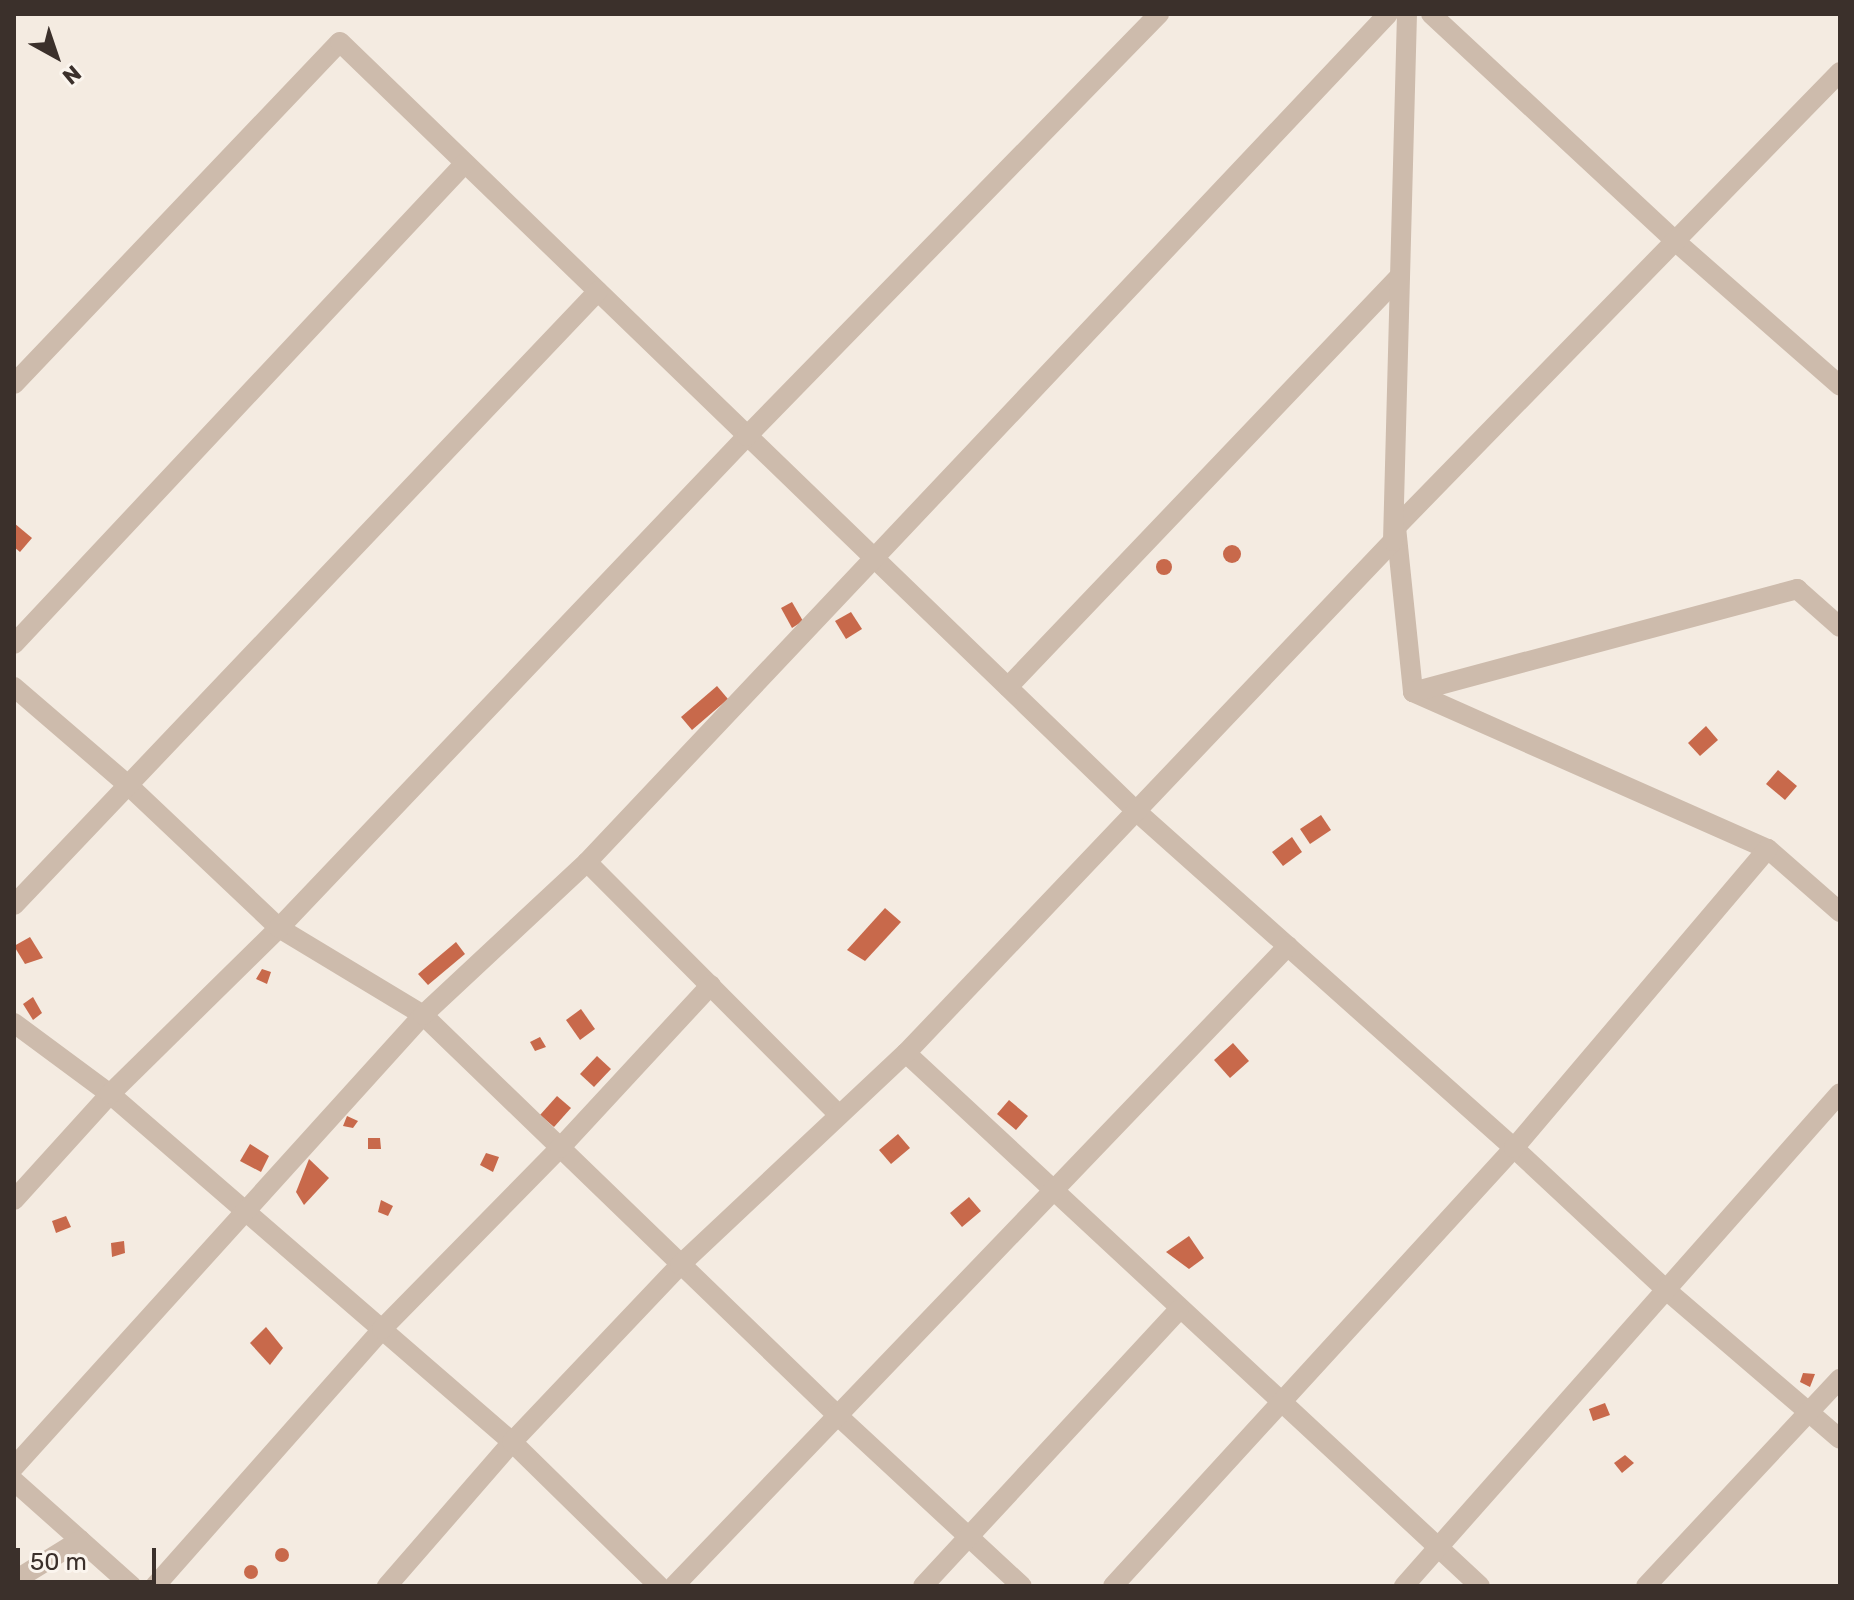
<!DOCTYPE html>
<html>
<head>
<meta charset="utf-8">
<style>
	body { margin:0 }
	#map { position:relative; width:1854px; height:1600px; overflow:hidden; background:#f4ebe1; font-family:Rubik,sans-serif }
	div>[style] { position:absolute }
	.building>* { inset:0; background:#c8694b }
	.round { border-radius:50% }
	.minor>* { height:20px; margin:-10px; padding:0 10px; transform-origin:10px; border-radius:10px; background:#cdbbac }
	span { translate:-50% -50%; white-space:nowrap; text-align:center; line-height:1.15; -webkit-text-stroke:8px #fbf5ee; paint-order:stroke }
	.frame { position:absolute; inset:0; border:16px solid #3b302b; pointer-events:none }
	.north { position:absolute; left:16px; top:16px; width:80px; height:80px; -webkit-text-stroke:6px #fbf5ee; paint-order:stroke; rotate:140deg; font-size:22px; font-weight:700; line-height:32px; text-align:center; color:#3b302b }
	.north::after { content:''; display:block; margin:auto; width:28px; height:36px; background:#3b302b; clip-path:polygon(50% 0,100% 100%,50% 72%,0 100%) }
	.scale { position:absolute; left:16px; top:1548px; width:140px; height:36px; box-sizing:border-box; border:4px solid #3b302b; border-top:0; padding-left:10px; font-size:24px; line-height:28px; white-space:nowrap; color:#3b302b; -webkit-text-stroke:6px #fbf5ee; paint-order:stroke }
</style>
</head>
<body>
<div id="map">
	<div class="building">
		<div style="clip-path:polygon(14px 523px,32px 538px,20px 552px,14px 547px)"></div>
		<div class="round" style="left:1223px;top:545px;width:18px;height:18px"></div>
		<div class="round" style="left:1156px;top:559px;width:16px;height:16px"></div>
		<div style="clip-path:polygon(792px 602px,803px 621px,792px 628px,781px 608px)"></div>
		<div style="clip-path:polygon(851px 612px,862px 629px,846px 639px,835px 621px)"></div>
		<div style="clip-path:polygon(717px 686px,728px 699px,692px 730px,681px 717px)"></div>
		<div style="clip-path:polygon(1706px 726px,1718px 740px,1700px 756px,1688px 743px)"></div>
		<div style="clip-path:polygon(1778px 770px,1797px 786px,1785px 800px,1766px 784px)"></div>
		<div style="clip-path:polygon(1321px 815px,1331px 830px,1310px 844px,1300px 829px)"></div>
		<div style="clip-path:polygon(1292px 837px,1302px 852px,1283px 866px,1272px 852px)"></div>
		<div style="clip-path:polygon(885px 908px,901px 922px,865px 961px,847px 950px)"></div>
		<div style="clip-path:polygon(30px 937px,43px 958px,25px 964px,14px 946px)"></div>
		<div style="clip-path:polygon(456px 942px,465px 954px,428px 985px,418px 974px)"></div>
		<div style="clip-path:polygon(262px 969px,271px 972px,267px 984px,256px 979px)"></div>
		<div style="clip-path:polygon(33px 997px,42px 1013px,33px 1020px,23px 1004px)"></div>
		<div style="clip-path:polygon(581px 1009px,595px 1029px,580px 1040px,566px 1020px)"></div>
		<div style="clip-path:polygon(540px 1037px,546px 1047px,535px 1051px,530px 1042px)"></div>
		<div style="clip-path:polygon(1233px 1043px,1249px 1061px,1230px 1078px,1214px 1060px)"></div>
		<div style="clip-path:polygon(597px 1056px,611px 1069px,594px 1087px,580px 1074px)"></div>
		<div style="clip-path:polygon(557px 1096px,571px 1108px,554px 1127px,540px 1115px)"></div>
		<div style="clip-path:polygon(1009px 1100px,1028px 1116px,1016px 1130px,997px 1114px)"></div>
		<div style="clip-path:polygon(347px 1116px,358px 1121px,353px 1128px,343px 1126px)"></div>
		<div style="clip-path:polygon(898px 1134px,910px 1148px,891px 1164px,879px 1150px)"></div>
		<div style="clip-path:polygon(368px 1138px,380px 1138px,381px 1149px,368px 1149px)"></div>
		<div style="clip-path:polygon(250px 1144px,269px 1156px,261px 1172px,240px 1161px)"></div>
		<div style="clip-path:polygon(486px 1153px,499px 1157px,493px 1172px,480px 1165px)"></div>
		<div style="clip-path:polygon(309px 1159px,329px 1178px,304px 1205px,296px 1192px)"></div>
		<div style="clip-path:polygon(969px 1197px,981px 1211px,962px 1227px,950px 1213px)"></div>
		<div style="clip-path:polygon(381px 1200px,393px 1206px,388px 1216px,378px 1212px)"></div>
		<div style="clip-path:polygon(66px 1216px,71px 1227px,56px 1233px,52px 1221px)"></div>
		<div style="clip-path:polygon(1189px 1236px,1204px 1258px,1189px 1269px,1166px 1252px)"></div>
		<div style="clip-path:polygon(124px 1241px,125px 1253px,112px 1257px,111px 1243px)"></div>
		<div style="clip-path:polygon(266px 1327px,283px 1348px,270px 1365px,250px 1343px)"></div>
		<div style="clip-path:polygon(1803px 1373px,1815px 1374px,1810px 1387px,1800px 1382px)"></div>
		<div style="clip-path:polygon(1605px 1403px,1610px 1415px,1593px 1421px,1589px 1409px)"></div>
		<div style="clip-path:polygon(1625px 1455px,1634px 1463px,1622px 1473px,1614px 1463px)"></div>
		<div class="round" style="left:275px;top:1548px;width:14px;height:14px"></div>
		<div class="round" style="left:244px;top:1565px;width:14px;height:14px"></div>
	</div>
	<div class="minor">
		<div style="left:1431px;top:14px;width:332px;rotate:42.9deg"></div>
		<div style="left:1674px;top:240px;width:221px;rotate:41.3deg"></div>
		<div style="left:1840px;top:72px;width:636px;rotate:134.3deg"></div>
		<div style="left:1396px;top:527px;width:166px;rotate:84.1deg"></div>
		<div style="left:1413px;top:692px;width:388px;rotate:23.9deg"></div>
		<div style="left:1768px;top:849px;width:96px;rotate:41.2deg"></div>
		<div style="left:14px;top:384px;width:472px;rotate:-46.4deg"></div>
		<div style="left:340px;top:42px;width:1107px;rotate:44.01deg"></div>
		<div style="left:1136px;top:811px;width:506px;rotate:41.72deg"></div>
		<div style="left:1514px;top:1148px;width:207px;rotate:43deg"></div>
		<div style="left:1665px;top:1289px;width:230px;rotate:40.6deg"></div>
		<div style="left:14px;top:644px;width:659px;rotate:-46.84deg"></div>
		<div style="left:14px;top:687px;width:150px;rotate:40.7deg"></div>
		<div style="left:128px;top:785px;width:208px;rotate:43.4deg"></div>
		<div style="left:279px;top:928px;width:168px;rotate:31.1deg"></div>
		<div style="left:423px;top:1015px;width:574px;rotate:44.01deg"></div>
		<div style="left:836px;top:1414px;width:253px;rotate:42.8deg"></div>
		<div style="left:1008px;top:687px;width:568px;rotate:-46.36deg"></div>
		<div style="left:1413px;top:692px;width:398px;rotate:-15deg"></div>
		<div style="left:1797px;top:589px;width:57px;rotate:41.5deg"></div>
		<div style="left:587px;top:862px;width:354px;rotate:45.1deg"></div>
		<div style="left:14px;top:905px;width:847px;rotate:-46.43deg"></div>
		<div style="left:14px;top:1023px;width:119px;rotate:36.5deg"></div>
		<div style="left:110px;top:1094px;width:532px;rotate:40.88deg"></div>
		<div style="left:512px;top:1442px;width:206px;rotate:44.4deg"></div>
		<div style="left:906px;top:1053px;width:783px;rotate:42.88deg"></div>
		<div style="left:14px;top:1200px;width:143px;rotate:-47.8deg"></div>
		<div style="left:110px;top:1094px;width:237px;rotate:-44.5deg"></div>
		<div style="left:279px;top:928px;width:679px;rotate:-46.43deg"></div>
		<div style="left:747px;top:436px;width:590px;rotate:-45.69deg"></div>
		<div style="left:14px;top:1467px;width:610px;rotate:-47.86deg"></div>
		<div style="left:423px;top:1015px;width:224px;rotate:-43deg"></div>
		<div style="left:587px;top:862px;width:1166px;rotate:-46.63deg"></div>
		<div style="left:14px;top:1481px;width:158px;rotate:41.7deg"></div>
		<div style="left:14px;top:1581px;width:78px;rotate:-31.8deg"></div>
		<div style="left:155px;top:1586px;width:343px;rotate:-48.5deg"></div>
		<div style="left:382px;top:1329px;width:254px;rotate:-45.5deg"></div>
		<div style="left:560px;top:1148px;width:222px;rotate:-47.2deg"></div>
		<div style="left:387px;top:1586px;width:191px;rotate:-49deg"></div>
		<div style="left:512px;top:1442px;width:244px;rotate:-46.5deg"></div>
		<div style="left:680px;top:1265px;width:310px;rotate:-43.2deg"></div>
		<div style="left:906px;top:1053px;width:707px;rotate:-46.43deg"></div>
		<div style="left:1393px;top:541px;width:527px;rotate:-88.48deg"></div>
		<div style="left:674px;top:1586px;width:887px;rotate:-46.19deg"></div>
		<div style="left:923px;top:1586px;width:376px;rotate:-47.2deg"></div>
		<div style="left:1113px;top:1586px;width:594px;rotate:-47.53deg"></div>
		<div style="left:1514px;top:1148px;width:392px;rotate:-49.7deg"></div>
		<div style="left:1404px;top:1586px;width:658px;rotate:-48.51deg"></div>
		<div style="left:1646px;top:1586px;width:284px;rotate:-46.9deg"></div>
	</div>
	<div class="frame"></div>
	<div class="north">N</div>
	<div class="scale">50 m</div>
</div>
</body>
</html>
